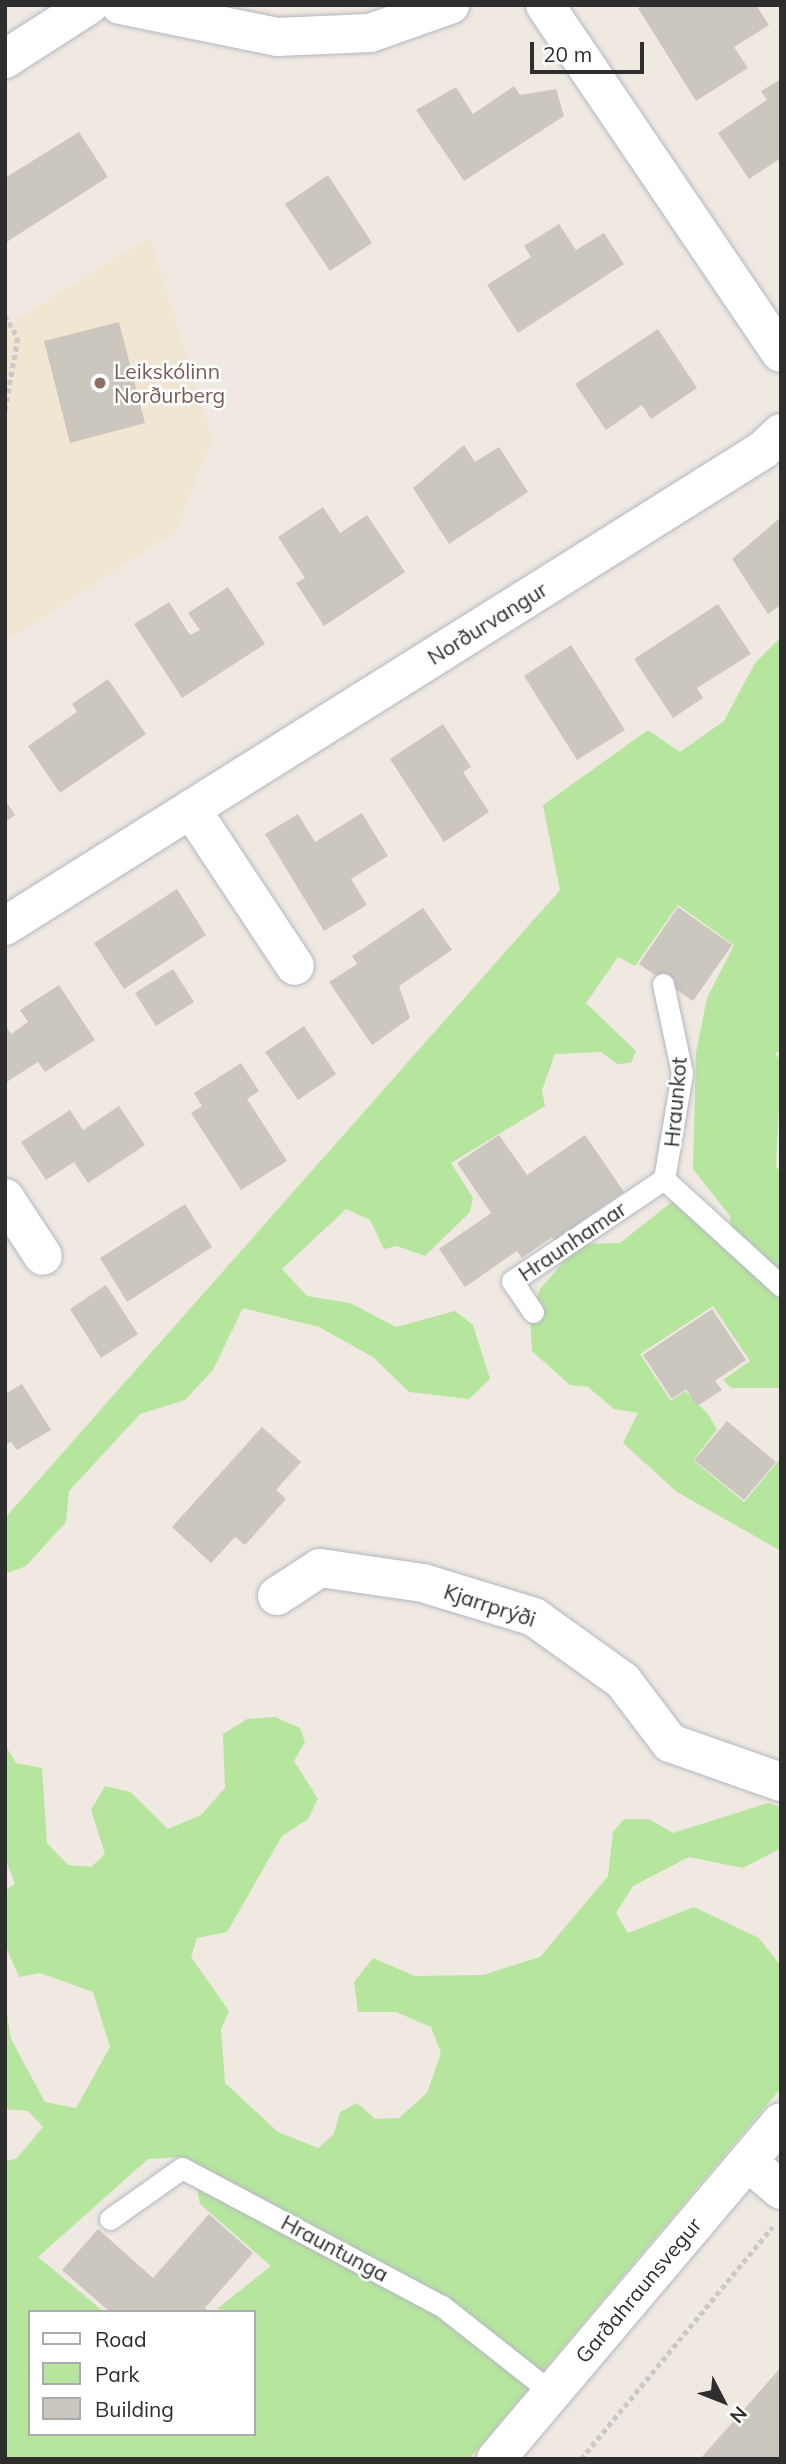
<!DOCTYPE html>
<html>
<head>
<meta charset="utf-8">
<style>
	body { margin:0 }
	#map { position:relative; width:786px; height:2464px; overflow:hidden; background:#efe9e1; font-family:Mulish,sans-serif }
	div>[style] { position:absolute }
	.education>* { inset:0; background:#f0e6d1 }
	.green>* { inset:0; background:#b6e59e }
	.building>* { inset:0; background:#cbc7bf }
	.path>* { height:4.5px; margin-top:-2.25px; transform-origin:0; background:repeating-linear-gradient(90deg,#c9c9c9 0 5px,transparent 0 8.5px) }
	.roads { filter:drop-shadow(0 0 2px #b4b7c1) drop-shadow(0 0 2px #b4b7c1) }
	.lane>* { height:21px; margin:-10.5px; padding:0 10.5px; transform-origin:10.5px; border-radius:10.5px; background:#fff }
	.street>* { height:38px; margin:-19px; padding:0 19px; transform-origin:19px; border-radius:19px; background:#fff }
	.dots>* { width:19px; height:19px; translate:-50% -50%; box-sizing:border-box; border:4px solid #fff; border-radius:50% }
	span { translate:-50% -50%; white-space:nowrap; text-align:center; line-height:1.15; -webkit-text-stroke:5px #fff; paint-order:stroke }
	.education-label { font-size:21px; color:#785e54 }
	.left { translate:0 -50%; text-align:left }
	.street-label { font-size:21px; color:#2e2e2e }
	.frame { position:absolute; inset:0; border:7px solid #2e2e2e; pointer-events:none }
	.legend { position:absolute; left:28px; top:2310px; width:228px; height:126px; box-sizing:border-box; background:#fff; border:2px solid #ababab; margin:0; padding:9px 12px; list-style:none; font-size:21px; color:#2e2e2e }
	.legend li { display:flex; align-items:center; gap:14px; height:35px }
	.legend b { width:35px; border:2px solid #ababab }
	.north { position:absolute; left:688px; top:2366px; width:70px; height:70px; -webkit-text-stroke:5px #fff; paint-order:stroke; rotate:132deg; font-size:19px; font-weight:700; line-height:28px; text-align:center; color:#2e2e2e }
	.north::after { content:''; display:block; margin:auto; width:24px; height:32px; background:#2e2e2e; clip-path:polygon(50% 0,100% 100%,50% 72%,0 100%) }
	.scale { position:absolute; left:530px; top:42px; width:114px; height:32px; box-sizing:border-box; border:4px solid #2e2e2e; border-top:0; padding-left:9px; font-size:21px; line-height:24px; white-space:nowrap; color:#2e2e2e; -webkit-text-stroke:5px #fff; paint-order:stroke }
</style>
</head>
<body>
<div id="map">
	<div class="education">
		<div style="clip-path:polygon(150px 237px,212px 439px,176px 531px,5px 642px,5px 327px)"></div>
	</div>
	<div class="green">
		<div style="clip-path:polygon(781px 637px,781px 1050px,775px 1053px,781px 1061px,776px 1166px,781px 1173px,781px 1388px,731px 1388px,723px 1380px,750px 1361px,713px 1306px,640px 1354px,671px 1401px,685px 1391px,708px 1414px,717px 1430px,693px 1460px,744px 1502px,781px 1458px,781px 1551px,677px 1492px,623px 1443px,638px 1413px,614px 1409px,588px 1387px,570px 1385px,532px 1351px,530px 1318px,540px 1289px,579px 1244px,620px 1243px,673px 1201px,731px 1230px,730px 1216px,693px 1169px,696px 1053px,707px 998px,734px 945px,678px 905px,635px 966px,618px 957px,586px 1003px,636px 1051px,631px 1063px,617px 1064px,601px 1052px,555px 1054px,542px 1090px,545px 1106px,451px 1163px,473px 1198px,470px 1212px,425px 1256px,397px 1246px,384px 1249px,370px 1220px,346px 1209px,282px 1269px,307px 1296px,350px 1303px,396px 1327px,455px 1311px,473px 1325px,490px 1379px,469px 1399px,409px 1392px,373px 1357px,319px 1327px,243px 1308px,213px 1370px,185px 1400px,140px 1414px,69px 1491px,66px 1522px,26px 1566px,5px 1574px,5px 1518px,560px 890px,543px 805px,648px 730px,680px 752px,724px 721px,755px 663px)"></div>
		<div style="clip-path:polygon(evenodd,275px 1717px,300px 1728px,305px 1742px,294px 1761px,318px 1799px,308px 1819px,282px 1836px,227px 1932px,197px 1938px,191px 1957px,229px 2011px,221px 2029px,225px 2083px,278px 2132px,318px 2148px,334px 2134px,340px 2112px,357px 2103px,375px 2119px,399px 2118px,427px 2093px,441px 2053px,431px 2027px,396px 2012px,358px 2012px,354px 1982px,373px 1958px,415px 1976px,483px 1975px,540px 1957px,608px 1876px,613px 1832px,624px 1819px,649px 1819px,673px 1833px,768px 1803px,781px 1807px,781px 1848px,743px 1868px,689px 1857px,633px 1886px,616px 1913px,628px 1933px,694px 1907px,759px 1938px,781px 1966px,781px 2088px,469px 2459px,5px 2459px,5px 2161px,16px 2159px,43px 2127px,28px 2111px,5px 2109px,5px 2001px,11px 2039px,45px 2102px,76px 2108px,110px 2047px,93px 1992px,40px 1973px,19px 1977px,5px 1945px,5px 1891px,15px 1883px,5px 1859px,5px 1745px,16px 1763px,42px 1768px,47px 1843px,68px 1865px,91px 1867px,105px 1854px,91px 1810px,105px 1786px,130px 1792px,168px 1829px,201px 1815px,225px 1788px,223px 1734px,247px 1719px,275px 1717px,183px 2157px,208px 2174px,197px 2187px,200px 2204px,271px 2266px,217px 2309px,254px 2312px,254px 2434px,30px 2434px,30px 2312px,104px 2312px,38px 2257px,148px 2159px,183px 2157px)"></div>
	</div>
	<div class="building">
		<div style="clip-path:polygon(643px 5px,756px 5px,769px 25px,734px 47px,748px 68px,696px 101px,638px 8px)"></div>
		<div style="clip-path:polygon(781px 79px,781px 158px,749px 179px,718px 133px,767px 100px,761px 91px)"></div>
		<div style="clip-path:polygon(514px 86px,520px 95px,556px 89px,564px 116px,464px 181px,416px 110px,456px 87px,473px 114px)"></div>
		<div style="clip-path:polygon(79px 132px,108px 177px,5px 243px,5px 178px)"></div>
		<div style="clip-path:polygon(328px 175px,372px 243px,330px 271px,285px 204px)"></div>
		<div style="clip-path:polygon(559px 224px,576px 250px,604px 233px,624px 264px,518px 333px,487px 285px,531px 257px,524px 246px)"></div>
		<div style="clip-path:polygon(119px 322px,145px 423px,70px 443px,44px 341px)"></div>
		<div style="clip-path:polygon(658px 329px,697px 388px,651px 419px,642px 405px,606px 430px,575px 384px)"></div>
		<div style="clip-path:polygon(464px 445px,475px 462px,499px 447px,528px 492px,449px 544px,413px 488px)"></div>
		<div style="clip-path:polygon(323px 507px,340px 533px,367px 515px,405px 572px,324px 626px,296px 583px,305px 578px,278px 537px)"></div>
		<div style="clip-path:polygon(781px 517px,781px 605px,768px 614px,732px 559px)"></div>
		<div style="clip-path:polygon(228px 587px,265px 644px,182px 698px,134px 624px,169px 602px,190px 635px,200px 630px,188px 613px)"></div>
		<div style="clip-path:polygon(718px 604px,751px 654px,697px 688px,703px 698px,673px 718px,634px 659px)"></div>
		<div style="clip-path:polygon(571px 645px,625px 730px,577px 760px,524px 676px)"></div>
		<div style="clip-path:polygon(108px 679px,146px 734px,60px 793px,28px 746px,77px 712px,72px 704px)"></div>
		<div style="clip-path:polygon(443px 724px,471px 767px,463px 772px,489px 812px,444px 842px,390px 759px)"></div>
		<div style="clip-path:polygon(5px 800px,15px 815px,5px 822px)"></div>
		<div style="clip-path:polygon(362px 813px,388px 856px,351px 879px,367px 905px,324px 931px,265px 834px,298px 814px,315px 842px)"></div>
		<div style="clip-path:polygon(177px 889px,206px 935px,124px 989px,94px 943px)"></div>
		<div style="clip-path:polygon(678px 907px,732px 945px,693px 1001px,639px 964px)"></div>
		<div style="clip-path:polygon(423px 908px,452px 950px,399px 986px,410px 1018px,372px 1045px,329px 982px,357px 964px,352px 956px)"></div>
		<div style="clip-path:polygon(173px 969px,194px 1002px,156px 1026px,135px 993px)"></div>
		<div style="clip-path:polygon(59px 985px,95px 1040px,45px 1072px,38px 1062px,5px 1083px,5px 1024px,11px 1034px,28px 1022px,20px 1010px)"></div>
		<div style="clip-path:polygon(304px 1026px,336px 1074px,298px 1100px,265px 1052px)"></div>
		<div style="clip-path:polygon(241px 1063px,259px 1091px,247px 1099px,287px 1161px,241px 1190px,191px 1113px,202px 1106px,194px 1093px)"></div>
		<div style="clip-path:polygon(119px 1106px,145px 1145px,88px 1183px,74px 1162px,46px 1180px,21px 1142px,70px 1110px,83px 1130px)"></div>
		<div style="clip-path:polygon(499px 1135px,527px 1175px,585px 1135px,624px 1192px,580px 1222px,584px 1229px,559px 1247px,552px 1237px,522px 1258px,517px 1251px,465px 1287px,439px 1249px,491px 1213px,457px 1163px)"></div>
		<div style="clip-path:polygon(185px 1204px,212px 1247px,127px 1302px,100px 1258px)"></div>
		<div style="clip-path:polygon(106px 1285px,138px 1334px,101px 1358px,70px 1309px)"></div>
		<div style="clip-path:polygon(712px 1309px,746px 1360px,715px 1381px,722px 1390px,697px 1406px,686px 1389px,672px 1399px,643px 1355px)"></div>
		<div style="clip-path:polygon(22px 1384px,51px 1430px,17px 1450px,11px 1442px,5px 1445px,5px 1394px)"></div>
		<div style="clip-path:polygon(727px 1421px,776px 1462px,744px 1500px,694px 1460px)"></div>
		<div style="clip-path:polygon(262px 1427px,301px 1462px,276px 1490px,286px 1499px,245px 1545px,235px 1537px,211px 1563px,172px 1527px)"></div>
		<div style="clip-path:polygon(209px 2214px,253px 2253px,205px 2308px,210px 2312px,110px 2312px,62px 2270px,98px 2229px,153px 2278px)"></div>
		<div style="clip-path:polygon(781px 2367px,781px 2459px,700px 2459px,731px 2424px)"></div>
	</div>
	<div class="path">
		<div style="left:5px;top:315px;width:26px;rotate:61deg"></div>
		<div style="left:18px;top:338px;width:75px;rotate:100deg"></div>
		<div style="left:581px;top:2459px;width:301px;rotate:-50.5deg"></div>
	</div>
	<div class="roads">
		<div class="lane">
			<div style="left:663px;top:984px;width:91px;rotate:77.9deg"></div>
			<div style="left:682px;top:1073px;width:108px;rotate:99.6deg"></div>
			<div style="left:664px;top:1179px;width:159px;rotate:42.4deg"></div>
			<div style="left:533px;top:1312px;width:37px;rotate:-124deg"></div>
			<div style="left:512px;top:1281px;width:183px;rotate:-33.9deg"></div>
			<div style="left:110px;top:2219px;width:88px;rotate:-35.3deg"></div>
			<div style="left:182px;top:2168px;width:294px;rotate:28deg"></div>
			<div style="left:442px;top:2306px;width:140px;rotate:38.3deg"></div>
		</div>
		<div class="street">
			<div style="left:120px;top:5px;width:160px;rotate:11.5deg"></div>
			<div style="left:277px;top:37px;width:93px;rotate:-2.5deg"></div>
			<div style="left:370px;top:33px;width:85px;rotate:-19.3deg"></div>
			<div style="left:545px;top:5px;width:420px;rotate:55.9deg"></div>
			<div style="left:5px;top:59px;width:100px;rotate:-32.7deg"></div>
			<div style="left:191px;top:809px;width:188px;rotate:56.5deg"></div>
			<div style="left:5px;top:926px;width:895px;rotate:-32.13deg"></div>
			<div style="left:763px;top:450px;width:25px;rotate:-43deg"></div>
			<div style="left:5px;top:1198px;width:69px;rotate:56.8deg"></div>
			<div style="left:277px;top:1596px;width:51px;rotate:-33.1deg"></div>
			<div style="left:320px;top:1568px;width:104px;rotate:8.3deg"></div>
			<div style="left:423px;top:1583px;width:116px;rotate:17deg"></div>
			<div style="left:534px;top:1617px;width:110px;rotate:35.7deg"></div>
			<div style="left:623px;top:1681px;width:78px;rotate:52.8deg"></div>
			<div style="left:670px;top:1743px;width:118px;rotate:19.4deg"></div>
			<div style="left:748px;top:2162px;width:43px;rotate:40.3deg"></div>
			<div style="left:496px;top:2459px;width:441px;rotate:-49.8deg"></div>
		</div>
	</div>
	<div class="dots">
		<div style="left:100px;top:383px;background:#8d6e63"></div>
	</div>
	<div class="education-label">
		<span class="left" style="left:114px;top:383px">Leikskólinn<br>Norðurberg</span>
	</div>
	<div class="street-label">
		<span style="left:487px;top:623px;rotate:-32deg">Norðurvangur</span>
		<span style="left:675px;top:1102px;rotate:-85deg">Hraunkot</span>
		<span style="left:572px;top:1241px;rotate:-34deg">Hraunhamar</span>
		<span style="left:490px;top:1605px;rotate:18deg">Kjarrprýði</span>
		<span style="left:335px;top:2248px;rotate:28deg">Hrauntunga</span>
		<span style="left:638px;top:2290px;rotate:-50deg">Garðahraunsvegur</span>
	</div>
	<div class="frame"></div>
	<ul class="legend">
	<li><b style="height:9px;background:#fff"></b>Road</li>
	<li><b style="height:19px;background:#b6e59e"></b>Park</li>
	<li><b style="height:19px;background:#cbc7bf"></b>Building</li>
	</ul>
	<div class="north">N</div>
	<div class="scale">20 m</div>
</div>
</body>
</html>
